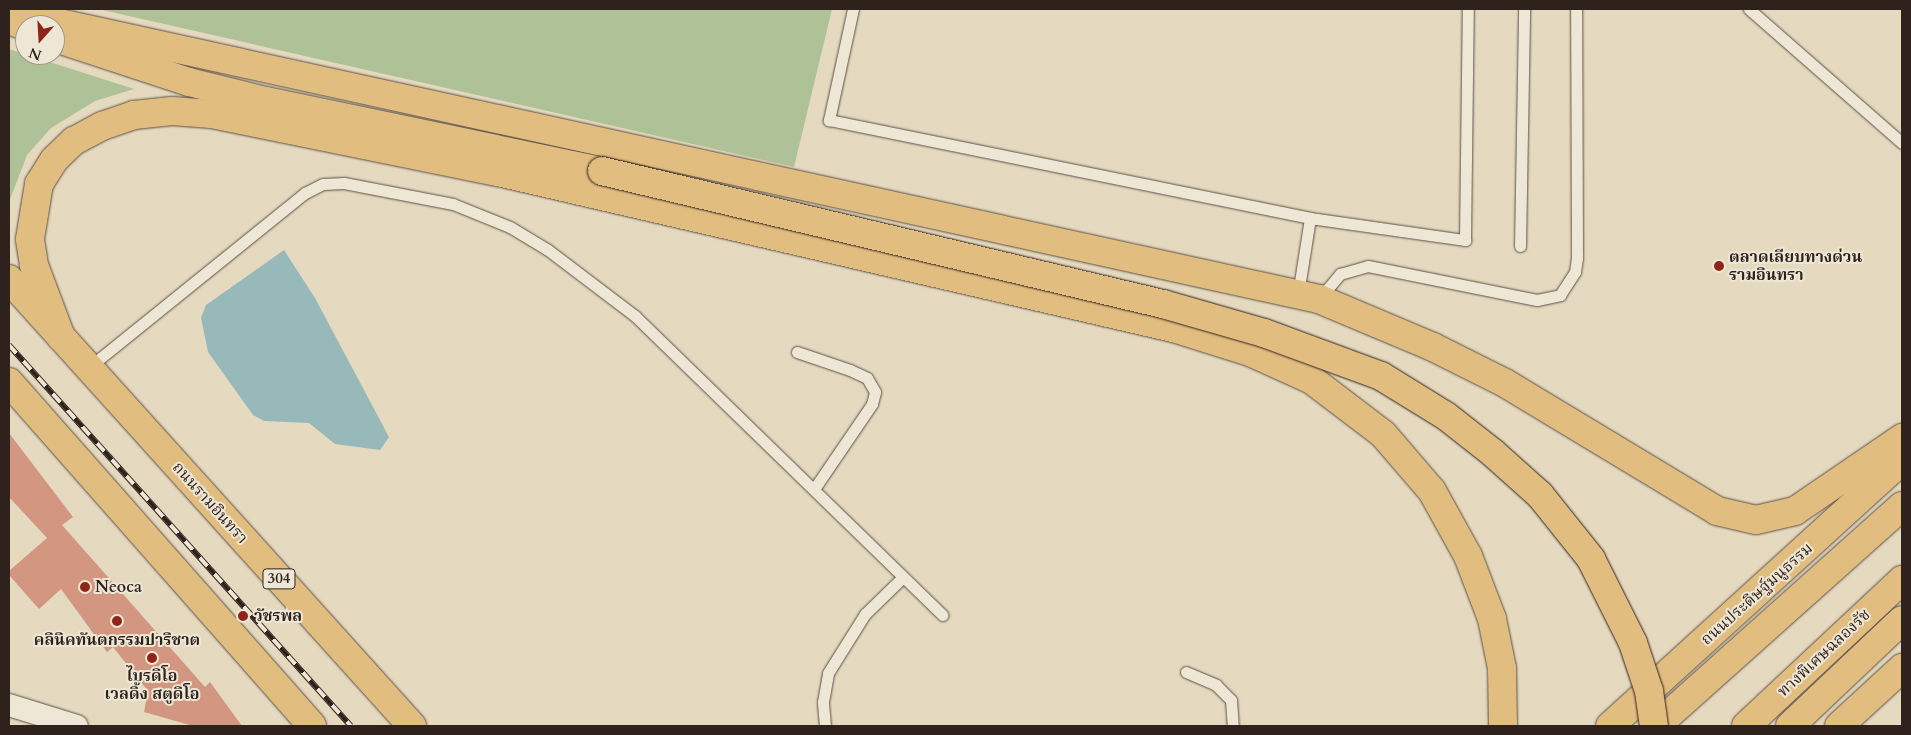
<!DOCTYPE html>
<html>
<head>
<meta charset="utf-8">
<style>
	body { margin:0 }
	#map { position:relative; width:1911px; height:735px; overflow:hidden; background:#e5dabf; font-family:Cardo,"Noto Serif Thai",serif }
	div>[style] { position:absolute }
	.green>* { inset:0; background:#afc196 }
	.water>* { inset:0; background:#98b9ba }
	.building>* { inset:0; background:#d39680 }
	.roads { filter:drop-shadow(0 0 1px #5c5046) drop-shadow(0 0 1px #5c5046) }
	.lane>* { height:11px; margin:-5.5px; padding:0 5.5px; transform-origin:5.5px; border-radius:5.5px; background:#eee7d5 }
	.street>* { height:22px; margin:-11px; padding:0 11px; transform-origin:11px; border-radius:11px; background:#eee7d5 }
	.primary>* { height:28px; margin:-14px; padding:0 14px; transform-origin:14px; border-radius:14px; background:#e2bd80 }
	.highway>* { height:28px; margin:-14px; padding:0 14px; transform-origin:14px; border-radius:14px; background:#e2bd80 }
	.rail>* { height:5.5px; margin-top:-2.75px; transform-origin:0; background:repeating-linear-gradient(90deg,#eee7d5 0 11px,#2f221d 0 22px); box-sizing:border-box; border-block:1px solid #2f221d }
	.bridges { filter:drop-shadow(0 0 1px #2f221d) drop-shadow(0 0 1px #2f221d) }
	.highway-bridge>* { height:28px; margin:-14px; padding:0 14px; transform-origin:14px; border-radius:14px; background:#e2bd80 }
	.dots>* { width:14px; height:14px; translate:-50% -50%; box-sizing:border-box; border:2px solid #eee7d5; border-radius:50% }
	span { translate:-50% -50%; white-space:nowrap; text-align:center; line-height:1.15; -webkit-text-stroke:4px #eee7d5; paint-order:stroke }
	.shield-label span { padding:1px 4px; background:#eee7d5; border:1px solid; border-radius:4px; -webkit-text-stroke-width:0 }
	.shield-label { font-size:15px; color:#2f221d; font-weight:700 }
	.poi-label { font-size:16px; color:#2f221d; font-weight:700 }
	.left { translate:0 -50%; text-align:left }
	.street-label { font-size:16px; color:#2f221d }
	.frame { position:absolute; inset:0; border:10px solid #2f221d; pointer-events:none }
	.north { position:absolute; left:15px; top:15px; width:50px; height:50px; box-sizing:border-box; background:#eee7d5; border:1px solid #a2988b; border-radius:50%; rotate:199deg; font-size:14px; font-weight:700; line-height:20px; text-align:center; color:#2f221d }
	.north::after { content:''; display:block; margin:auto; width:18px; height:22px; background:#8f2418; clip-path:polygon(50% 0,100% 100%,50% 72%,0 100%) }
</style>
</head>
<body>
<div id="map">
	<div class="green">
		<div style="clip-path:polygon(98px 9px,832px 9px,794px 167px)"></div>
		<div style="clip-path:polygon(9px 49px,134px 89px,95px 101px,51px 128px,27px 155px,9px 202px)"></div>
	</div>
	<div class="water">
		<div style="clip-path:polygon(284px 250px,315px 298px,389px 437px,380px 450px,335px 444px,309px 423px,264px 421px,253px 415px,208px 352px,201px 318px,206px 305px)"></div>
	</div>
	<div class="building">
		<div style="clip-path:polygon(9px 433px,73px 517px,62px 525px,205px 687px,210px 682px,242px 726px,193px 726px,144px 712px,148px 691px,113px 647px,107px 652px,61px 589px,39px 609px,9px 575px,9px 571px,47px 538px,9px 497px)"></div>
	</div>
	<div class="roads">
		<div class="lane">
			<div style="left:853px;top:9px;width:114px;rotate:102.2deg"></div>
			<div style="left:829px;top:120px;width:491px;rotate:11.5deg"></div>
			<div style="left:1310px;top:218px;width:157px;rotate:8.1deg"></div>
			<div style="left:1465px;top:240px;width:231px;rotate:-89.3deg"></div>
			<div style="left:1749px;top:9px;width:203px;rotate:41.2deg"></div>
			<div style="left:1520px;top:246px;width:237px;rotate:-89deg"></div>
			<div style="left:1298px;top:294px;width:77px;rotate:-81deg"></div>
			<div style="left:1319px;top:299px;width:33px;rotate:-50deg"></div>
			<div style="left:1340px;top:274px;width:29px;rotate:-16deg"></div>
			<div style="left:1368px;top:266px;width:172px;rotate:11.4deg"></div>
			<div style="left:1537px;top:300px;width:24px;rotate:-12deg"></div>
			<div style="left:1560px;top:295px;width:27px;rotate:-57deg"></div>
			<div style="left:1575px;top:272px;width:14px;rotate:-82deg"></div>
			<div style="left:1577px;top:258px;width:249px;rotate:-90.2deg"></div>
			<div style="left:797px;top:352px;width:56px;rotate:18.8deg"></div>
			<div style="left:850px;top:370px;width:19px;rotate:25deg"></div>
			<div style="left:867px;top:378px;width:16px;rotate:60deg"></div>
			<div style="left:875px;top:392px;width:12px;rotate:104deg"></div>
			<div style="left:872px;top:404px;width:103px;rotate:124.3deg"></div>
			<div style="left:88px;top:368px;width:279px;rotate:-38.9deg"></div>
			<div style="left:305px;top:193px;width:20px;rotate:-27deg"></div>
			<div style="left:323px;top:184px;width:21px;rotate:-3deg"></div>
			<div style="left:344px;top:183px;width:111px;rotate:10.9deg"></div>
			<div style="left:453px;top:204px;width:61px;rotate:22deg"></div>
			<div style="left:510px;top:227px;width:44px;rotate:31.2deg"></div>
			<div style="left:548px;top:250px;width:109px;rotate:37.2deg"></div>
			<div style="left:635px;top:316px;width:429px;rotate:44.2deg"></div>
			<div style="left:1186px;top:672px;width:33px;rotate:23deg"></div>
			<div style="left:1216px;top:685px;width:21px;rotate:45deg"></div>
			<div style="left:1231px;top:700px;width:26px;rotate:86deg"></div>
			<div style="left:825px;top:726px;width:24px;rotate:-95deg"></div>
			<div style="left:823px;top:702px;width:29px;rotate:-80deg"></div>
			<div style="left:828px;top:673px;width:70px;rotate:-57.9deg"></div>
			<div style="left:865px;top:614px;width:52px;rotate:-44.2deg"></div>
		</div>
		<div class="street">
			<div style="left:9px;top:705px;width:71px;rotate:17.2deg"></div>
		</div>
		<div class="primary">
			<div style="left:9px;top:12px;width:1341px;rotate:12.36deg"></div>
			<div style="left:1319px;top:299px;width:124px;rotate:22.8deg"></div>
			<div style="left:1433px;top:347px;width:80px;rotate:26.6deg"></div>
			<div style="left:1505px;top:383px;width:248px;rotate:31.1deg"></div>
			<div style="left:1717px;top:511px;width:40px;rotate:13deg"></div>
			<div style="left:1756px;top:520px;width:40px;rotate:-13deg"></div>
			<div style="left:1795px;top:511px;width:130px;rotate:-34.3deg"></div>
			<div style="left:9px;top:279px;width:602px;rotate:47.96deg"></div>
			<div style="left:9px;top:382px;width:458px;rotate:48.6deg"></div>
			<div style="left:1610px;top:726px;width:395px;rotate:-42.3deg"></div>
			<div style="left:1656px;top:726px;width:330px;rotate:-41.8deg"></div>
			<div style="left:1839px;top:726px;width:86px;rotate:-42.6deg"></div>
		</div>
		<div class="highway">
			<div style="left:9px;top:20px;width:17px;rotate:21deg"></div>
			<div style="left:55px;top:38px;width:141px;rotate:18.2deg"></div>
			<div style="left:189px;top:82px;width:79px;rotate:13.9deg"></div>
			<div style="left:266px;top:101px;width:343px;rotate:11.8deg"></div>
			<div style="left:61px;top:337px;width:77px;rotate:-110.6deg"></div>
			<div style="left:34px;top:265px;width:26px;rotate:-99deg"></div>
			<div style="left:30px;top:239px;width:56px;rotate:-80.7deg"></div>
			<div style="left:39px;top:184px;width:28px;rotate:-58deg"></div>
			<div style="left:54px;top:160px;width:28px;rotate:-44deg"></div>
			<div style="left:74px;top:141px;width:32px;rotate:-28deg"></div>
			<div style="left:102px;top:126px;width:34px;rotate:-19deg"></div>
			<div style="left:134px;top:115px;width:38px;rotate:-6deg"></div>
			<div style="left:172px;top:111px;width:40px;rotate:4.3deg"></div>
			<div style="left:212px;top:114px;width:292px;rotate:11.5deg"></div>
			<div style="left:498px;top:172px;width:693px;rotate:13.01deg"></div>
			<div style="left:1173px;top:328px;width:81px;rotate:17.3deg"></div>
			<div style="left:1250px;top:352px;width:68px;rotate:24.3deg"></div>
			<div style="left:1312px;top:380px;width:89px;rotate:37.3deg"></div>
			<div style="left:1383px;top:434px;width:75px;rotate:49.3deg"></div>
			<div style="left:1432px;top:491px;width:74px;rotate:61deg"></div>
			<div style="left:1468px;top:556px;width:67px;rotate:69.1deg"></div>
			<div style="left:1492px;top:619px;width:50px;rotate:78.5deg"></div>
			<div style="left:1502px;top:668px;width:58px;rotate:89deg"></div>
			<div style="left:1746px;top:726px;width:214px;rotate:-43.1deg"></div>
			<div style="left:1790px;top:726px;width:154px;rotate:-43.4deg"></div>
		</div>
	</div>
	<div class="rail">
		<div style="left:9px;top:345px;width:512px;rotate:48.09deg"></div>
	</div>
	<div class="bridges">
		<div class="highway-bridge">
			<div style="left:602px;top:171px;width:577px;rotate:13.34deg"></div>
			<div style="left:1163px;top:304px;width:105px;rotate:16deg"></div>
			<div style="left:1264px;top:333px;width:125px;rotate:20.2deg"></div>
			<div style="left:1381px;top:376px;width:76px;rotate:31.6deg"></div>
			<div style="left:1446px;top:416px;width:60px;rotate:38.2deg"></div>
			<div style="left:1493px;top:453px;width:63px;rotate:41.8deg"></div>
			<div style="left:1540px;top:495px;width:82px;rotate:51.4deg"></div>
			<div style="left:1591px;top:559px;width:94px;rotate:63.4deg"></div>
			<div style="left:1633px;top:643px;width:51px;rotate:71.6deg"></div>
			<div style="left:1649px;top:691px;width:35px;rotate:82deg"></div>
		</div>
	</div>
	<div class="dots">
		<div style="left:1719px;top:266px;background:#8f2418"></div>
		<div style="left:85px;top:587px;background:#8f2418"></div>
		<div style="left:243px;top:616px;background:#8f2418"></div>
		<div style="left:117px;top:621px;background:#8f2418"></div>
		<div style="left:152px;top:658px;background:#8f2418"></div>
	</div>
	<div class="shield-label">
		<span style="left:279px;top:579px">304</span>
	</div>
	<div class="poi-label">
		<span class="left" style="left:1729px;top:266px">ตลาดเลียบทางด่วน<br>รามอินทรา</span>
		<span class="left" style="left:95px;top:587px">Neoca</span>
		<span class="left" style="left:254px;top:616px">วัชรพล</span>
		<span style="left:117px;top:640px">คลินิคทันตกรรมปาริชาต</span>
		<span style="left:152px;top:685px">ไบรดิโอ<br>เวลดิ้ง สตูดิโอ</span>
	</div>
	<div class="street-label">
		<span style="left:210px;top:503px;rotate:48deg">ถนนรามอินทรา</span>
		<span style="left:1757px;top:594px;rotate:-42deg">ถนนประดิษฐ์มนูธรรม</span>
		<span style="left:1824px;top:653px;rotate:-43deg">ทางพิเศษฉลองรัช</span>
	</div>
	<div class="frame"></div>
	<div class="north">N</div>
</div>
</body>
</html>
